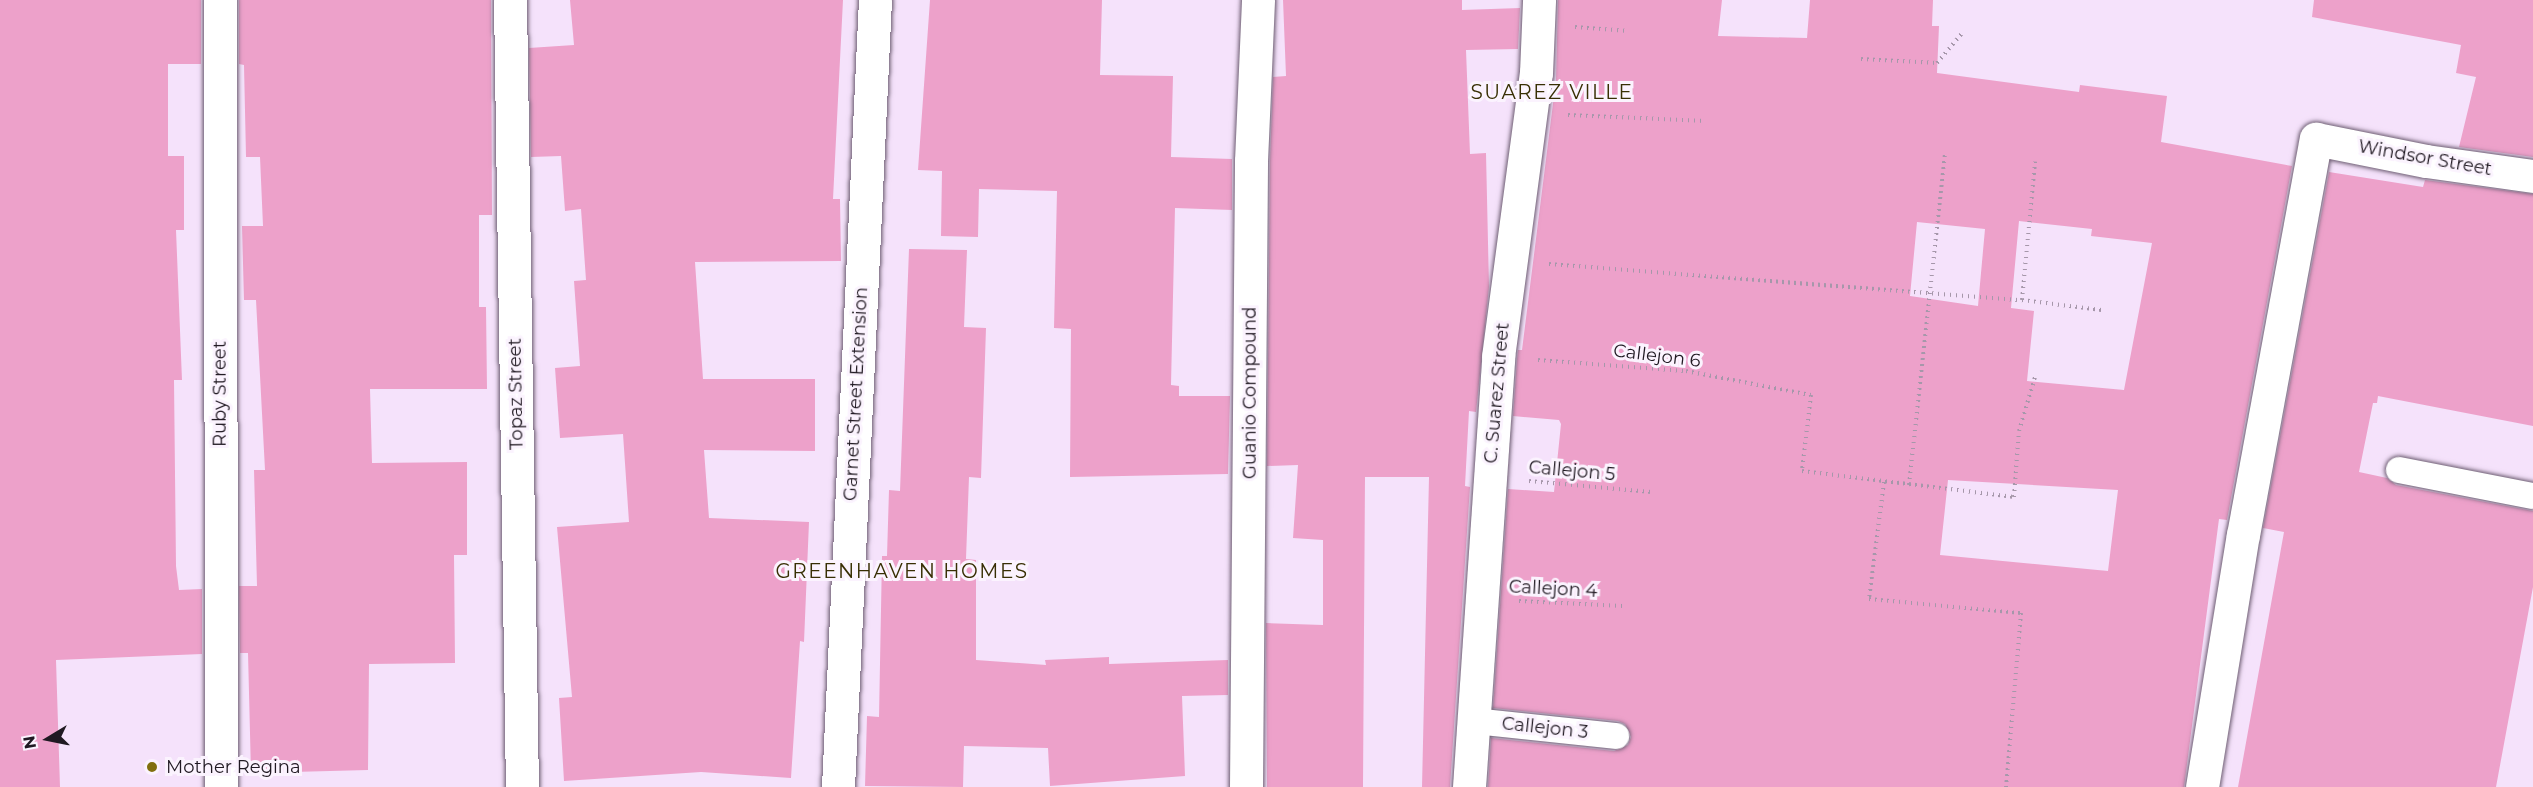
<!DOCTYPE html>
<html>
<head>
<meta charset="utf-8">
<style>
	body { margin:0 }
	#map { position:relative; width:2533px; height:787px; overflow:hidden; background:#f5e2fb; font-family:Montserrat,sans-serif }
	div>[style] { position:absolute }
	.building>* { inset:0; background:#eda1ca }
	.path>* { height:4px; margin-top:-2px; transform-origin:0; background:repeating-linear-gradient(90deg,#a697aa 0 1.5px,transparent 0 6px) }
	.roads { filter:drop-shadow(0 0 2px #6e5e73) drop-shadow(0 0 2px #6e5e73) }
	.service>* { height:26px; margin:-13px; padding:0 13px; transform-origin:13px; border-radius:13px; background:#fff }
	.minor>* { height:33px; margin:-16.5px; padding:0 16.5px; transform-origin:16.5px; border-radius:16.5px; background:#fff }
	.dots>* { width:16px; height:16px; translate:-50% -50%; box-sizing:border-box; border:3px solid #fbf3fe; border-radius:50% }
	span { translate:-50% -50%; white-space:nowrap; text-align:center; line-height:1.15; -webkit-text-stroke:6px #fbf3fe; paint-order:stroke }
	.street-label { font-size:18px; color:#201922 }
	.poi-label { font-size:18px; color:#201922 }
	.left { translate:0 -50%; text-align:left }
	.neighbourhood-label { font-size:20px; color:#382f04; letter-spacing:1.5px }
	.north { position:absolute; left:18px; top:709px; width:60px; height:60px; -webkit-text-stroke:4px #fbf3fe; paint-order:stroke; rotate:260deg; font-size:16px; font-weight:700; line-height:24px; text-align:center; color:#201922 }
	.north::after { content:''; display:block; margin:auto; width:21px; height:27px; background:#201922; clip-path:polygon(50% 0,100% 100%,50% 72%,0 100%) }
</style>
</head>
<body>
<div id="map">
	<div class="building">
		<div style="clip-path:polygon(0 0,201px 0,201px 64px,168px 64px,168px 156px,184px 156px,184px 230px,176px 230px,182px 380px,174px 380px,176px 566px,179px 590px,202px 589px,202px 654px,56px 660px,60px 787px,0 787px)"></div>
		<div style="clip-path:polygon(239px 0,491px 0,492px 215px,479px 215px,479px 307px,486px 307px,487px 389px,370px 389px,372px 463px,467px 462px,467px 555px,454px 555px,455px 663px,369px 664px,368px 770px,251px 773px,248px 653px,240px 653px,239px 586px,257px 586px,254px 470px,265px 470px,256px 300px,244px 300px,242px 226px,263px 226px,260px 157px,246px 157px,244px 65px,239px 64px)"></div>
		<div style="clip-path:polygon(570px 0,843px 0,833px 199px,840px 199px,841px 261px,695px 262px,703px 379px,815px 379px,815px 451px,704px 450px,709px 518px,809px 522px,804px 642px,800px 641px,791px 778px,701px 772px,564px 781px,559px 698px,572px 697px,557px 527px,629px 522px,623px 434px,560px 438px,555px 368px,580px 366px,574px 281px,586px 280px,581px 209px,565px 211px,561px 156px,531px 157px,529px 48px,574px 45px)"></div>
		<div style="clip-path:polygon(930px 0,1102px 0,1100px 75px,1173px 76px,1171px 157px,1232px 159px,1232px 210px,1175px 208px,1171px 385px,1179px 386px,1179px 396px,1230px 396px,1228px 474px,1070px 477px,1071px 329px,1054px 328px,1057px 191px,979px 189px,978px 237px,941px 236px,942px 171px,918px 170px)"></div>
		<div style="clip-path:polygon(1283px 0,1462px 0,1462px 10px,1520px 8px,1518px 49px,1466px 50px,1470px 154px,1486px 153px,1489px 287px,1476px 412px,1469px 411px,1465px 486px,1470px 487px,1450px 787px,1422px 787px,1429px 477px,1365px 477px,1363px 787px,1267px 787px,1266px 623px,1323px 625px,1323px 540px,1293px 538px,1298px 465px,1267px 466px,1270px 161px,1273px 77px,1286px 76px)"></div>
		<div style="clip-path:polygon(evenodd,1558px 0,1722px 0,1718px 36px,1807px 38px,1810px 0,1933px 0,1932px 26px,1939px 26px,1937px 73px,2079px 92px,2080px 85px,2167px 96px,2161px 142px,2292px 166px,2227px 520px,2219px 519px,2184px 787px,1488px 787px,1491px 738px,1614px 751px,1628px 745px,1631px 737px,1625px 724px,1618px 721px,1493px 708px,1508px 489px,1554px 492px,1561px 424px,1559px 420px,1513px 416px,1517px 359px,1518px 350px,1522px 350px,1556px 80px,1558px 0,2019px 221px,2092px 229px,2091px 236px,2152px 243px,2124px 390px,2027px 381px,2034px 311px,2011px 308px,2019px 221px,1558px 0,1917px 222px,1985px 229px,1978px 306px,1910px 296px,1917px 222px,1558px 0,1948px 480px,2118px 490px,2108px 571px,1940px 555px,1948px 480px)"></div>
		<div style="clip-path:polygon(2314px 0,2533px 0,2533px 157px,2459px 147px,2476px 77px,2456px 73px,2461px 45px,2312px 17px)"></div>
		<div style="clip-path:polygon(2329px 172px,2423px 187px,2425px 180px,2533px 194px,2533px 426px,2378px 396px,2377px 403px,2373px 403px,2359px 472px,2387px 478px,2396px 485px,2533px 511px,2533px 587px,2496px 787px,2238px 787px,2284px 532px,2263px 528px)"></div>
		<div style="clip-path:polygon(909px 249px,967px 250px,964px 327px,986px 328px,981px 478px,969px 477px,966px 559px,976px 560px,976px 660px,1046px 665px,1045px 660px,1109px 657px,1109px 664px,1228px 660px,1228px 695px,1182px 696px,1185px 776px,1050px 786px,1048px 748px,964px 746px,963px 787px,865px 786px,867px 716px,879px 717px,882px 556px,887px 556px,889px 490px,900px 491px)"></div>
	</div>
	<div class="path">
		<div style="left:1575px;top:27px;width:53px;rotate:4.3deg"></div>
		<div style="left:1861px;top:59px;width:76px;rotate:3deg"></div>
		<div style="left:1937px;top:63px;width:39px;rotate:-50deg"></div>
		<div style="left:1568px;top:115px;width:138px;rotate:2.5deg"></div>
		<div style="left:1549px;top:264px;width:474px;rotate:4.4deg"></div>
		<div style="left:2022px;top:300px;width:80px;rotate:7.2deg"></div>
		<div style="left:2022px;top:300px;width:139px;rotate:-84.6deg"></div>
		<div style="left:1538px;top:360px;width:148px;rotate:4.3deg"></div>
		<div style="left:1686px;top:371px;width:127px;rotate:10.9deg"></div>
		<div style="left:1811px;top:395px;width:77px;rotate:96.8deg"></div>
		<div style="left:1802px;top:471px;width:214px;rotate:7deg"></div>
		<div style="left:2014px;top:497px;width:66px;rotate:-85.7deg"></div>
		<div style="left:2019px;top:431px;width:56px;rotate:-73.5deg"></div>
		<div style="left:1529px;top:481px;width:123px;rotate:5.1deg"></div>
		<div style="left:1884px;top:482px;width:118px;rotate:97.3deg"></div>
		<div style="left:1869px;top:599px;width:153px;rotate:5.3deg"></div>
		<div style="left:2021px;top:613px;width:175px;rotate:94.9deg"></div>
		<div style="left:1909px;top:485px;width:334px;rotate:-83.8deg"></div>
		<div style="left:1519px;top:601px;width:104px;rotate:2.8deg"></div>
	</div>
	<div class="roads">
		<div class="service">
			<div style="left:2399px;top:470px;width:136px;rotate:11deg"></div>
			<div style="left:1474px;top:721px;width:143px;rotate:6deg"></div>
		</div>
		<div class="minor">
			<div style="left:220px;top:0;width:787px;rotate:89.93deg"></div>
			<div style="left:510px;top:0;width:787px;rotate:89.13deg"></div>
			<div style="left:838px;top:787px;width:788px;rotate:-87.31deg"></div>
			<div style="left:1246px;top:787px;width:626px;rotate:-89.54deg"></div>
			<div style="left:1251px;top:161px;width:161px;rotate:-87.5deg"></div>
			<div style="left:1469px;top:787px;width:431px;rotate:-86.1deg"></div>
			<div style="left:1498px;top:357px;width:287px;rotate:-82.4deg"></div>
			<div style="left:1536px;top:73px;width:73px;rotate:-87.6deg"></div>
			<div style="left:2202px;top:787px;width:255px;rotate:-80.8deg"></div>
			<div style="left:2243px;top:535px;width:403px;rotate:-79.6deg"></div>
			<div style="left:2316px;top:139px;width:112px;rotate:11.3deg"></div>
			<div style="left:2426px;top:161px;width:108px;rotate:8deg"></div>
		</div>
	</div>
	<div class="dots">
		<div style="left:152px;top:767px;background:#816f0e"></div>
	</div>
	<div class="street-label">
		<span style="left:2425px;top:158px;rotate:10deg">Windsor Street</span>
		<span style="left:1657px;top:356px;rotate:7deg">Callejon 6</span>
		<span style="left:1250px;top:393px;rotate:-90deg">Guanio Compound</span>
		<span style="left:1497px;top:393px;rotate:-85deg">C. Suarez Street</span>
		<span style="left:220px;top:394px;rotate:-90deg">Ruby Street</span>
		<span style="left:516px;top:394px;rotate:-91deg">Topaz Street</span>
		<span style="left:856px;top:394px;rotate:-87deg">Garnet Street Extension</span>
		<span style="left:1572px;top:471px;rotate:5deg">Callejon 5</span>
		<span style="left:1553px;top:589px;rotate:3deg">Callejon 4</span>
		<span style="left:1545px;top:728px;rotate:6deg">Callejon 3</span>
	</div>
	<div class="poi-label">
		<span class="left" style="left:166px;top:767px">Mother Regina</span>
	</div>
	<div class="neighbourhood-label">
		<span style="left:1552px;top:92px">SUAREZ VILLE</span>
		<span style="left:902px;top:571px">GREENHAVEN HOMES</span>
	</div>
	<div class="north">N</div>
</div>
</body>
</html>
